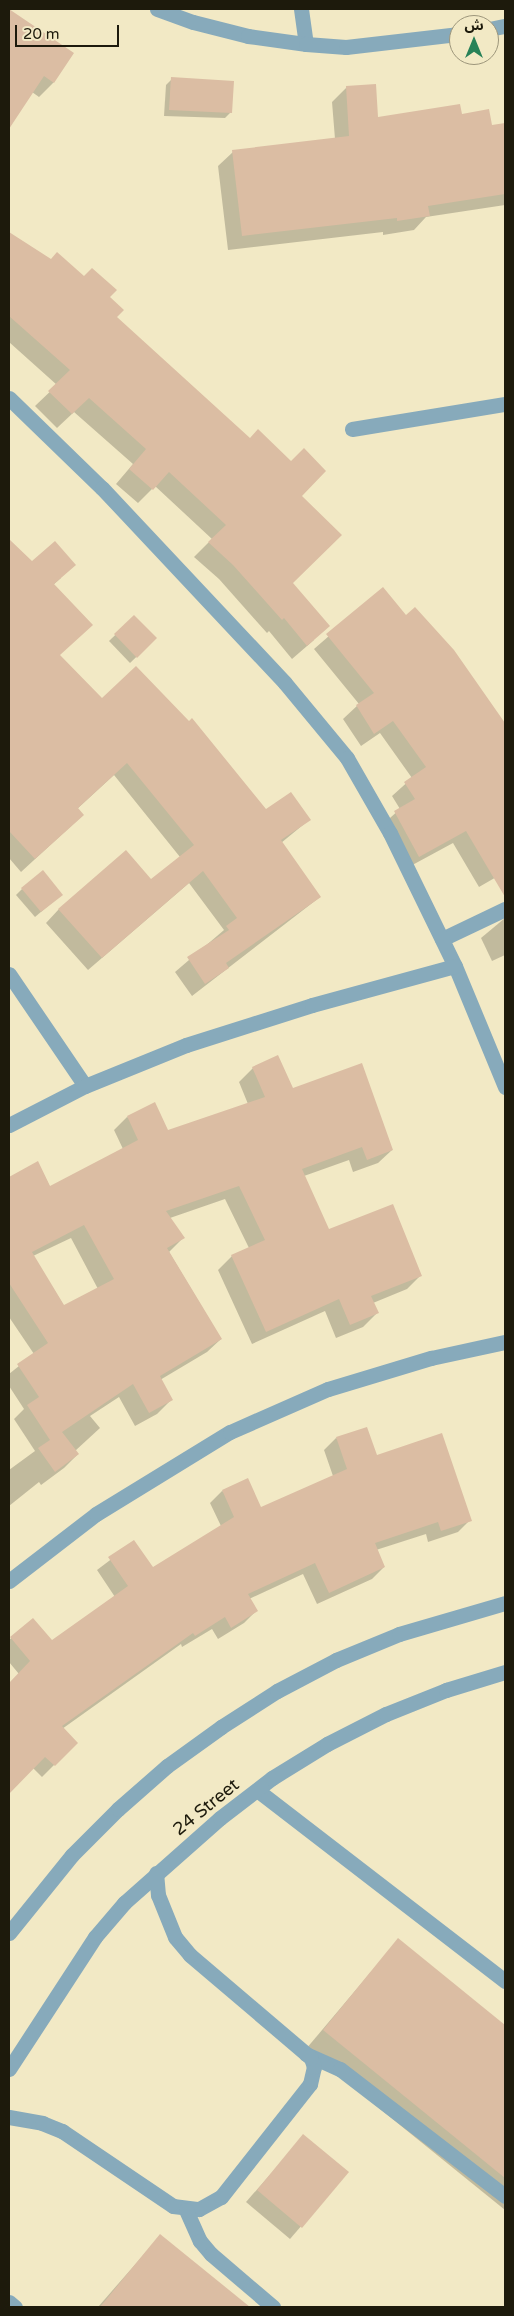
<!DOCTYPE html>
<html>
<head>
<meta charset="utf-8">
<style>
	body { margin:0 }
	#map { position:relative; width:514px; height:2316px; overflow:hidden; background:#f2e9c5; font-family:"Varela Round","Noto Sans Arabic",sans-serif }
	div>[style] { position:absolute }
	.shadow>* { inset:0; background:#0003 }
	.building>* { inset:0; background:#dbbda3 }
	.service>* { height:15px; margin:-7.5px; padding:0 7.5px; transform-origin:7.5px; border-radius:7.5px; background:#87aabb }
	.minor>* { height:15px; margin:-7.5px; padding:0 7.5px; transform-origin:7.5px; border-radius:7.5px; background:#87aabb }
	.tertiary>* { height:15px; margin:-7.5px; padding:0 7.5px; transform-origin:7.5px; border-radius:7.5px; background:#87aabb }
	span { translate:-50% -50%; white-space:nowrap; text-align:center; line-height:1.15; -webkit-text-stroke:4px #f2e9c5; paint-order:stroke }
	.street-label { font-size:18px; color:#1d1a0c }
	.frame { position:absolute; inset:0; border:10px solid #1d1a0c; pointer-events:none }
	.north { position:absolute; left:449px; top:15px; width:50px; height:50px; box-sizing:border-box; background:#f2e9c5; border:1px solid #9d967b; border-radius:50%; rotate:0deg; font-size:14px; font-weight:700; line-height:20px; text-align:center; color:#1d1a0c }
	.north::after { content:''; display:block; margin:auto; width:18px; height:22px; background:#288258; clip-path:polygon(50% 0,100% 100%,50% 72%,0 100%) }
	.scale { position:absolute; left:15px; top:25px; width:104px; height:22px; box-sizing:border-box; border:2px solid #1d1a0c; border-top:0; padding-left:6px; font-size:15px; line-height:18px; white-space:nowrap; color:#1d1a0c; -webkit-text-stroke:4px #f2e9c5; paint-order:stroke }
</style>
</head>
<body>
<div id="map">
	<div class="shadow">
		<div style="clip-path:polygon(9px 11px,72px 53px,53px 83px,39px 97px,32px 92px,9px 127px)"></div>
		<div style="clip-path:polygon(172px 79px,231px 112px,225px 118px,164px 116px,166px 85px)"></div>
		<div style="clip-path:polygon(347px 87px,377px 119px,461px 115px,491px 127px,505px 124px,505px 205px,426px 217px,414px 230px,383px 235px,383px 232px,228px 250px,218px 166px,233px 152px,335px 139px,332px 102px)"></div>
		<div style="clip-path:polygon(9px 233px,108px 297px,115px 317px,300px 496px,292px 583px,314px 640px,292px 659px,269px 631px,267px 633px,219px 579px,194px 557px,212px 539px,155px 486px,138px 503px,116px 484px,133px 464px,74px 412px,57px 428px,35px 406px,57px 385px,9px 342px)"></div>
		<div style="clip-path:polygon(9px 540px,32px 563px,61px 578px,53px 585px,59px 655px,102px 700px,266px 811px,309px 820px,281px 843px,320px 897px,192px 996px,175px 972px,224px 930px,189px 883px,88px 970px,46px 923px,59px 909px,151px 881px,180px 857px,114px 775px,77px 809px,83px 815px,21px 872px,9px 858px)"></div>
		<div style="clip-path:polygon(383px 589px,406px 617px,453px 651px,505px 725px,505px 872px,479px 887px,453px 843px,405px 869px,381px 826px,400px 809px,392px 796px,412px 778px,380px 733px,361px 746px,343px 719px,359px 704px,314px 649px)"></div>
		<div style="clip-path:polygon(134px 617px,156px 638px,130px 663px,109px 641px)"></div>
		<div style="clip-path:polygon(22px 889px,55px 900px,35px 917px,16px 895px)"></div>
		<div style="clip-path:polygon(505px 918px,505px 955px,492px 961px,481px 938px)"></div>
		<div style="clip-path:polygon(evenodd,253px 1068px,392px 1150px,378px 1163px,353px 1172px,349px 1160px,304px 1176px,328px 1231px,420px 1276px,407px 1289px,373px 1303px,377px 1313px,363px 1327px,336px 1338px,325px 1311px,252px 1344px,218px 1270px,232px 1256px,249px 1248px,225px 1199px,170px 1218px,183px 1238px,169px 1252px,221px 1339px,207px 1352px,160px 1380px,171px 1400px,157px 1414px,135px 1426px,119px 1397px,90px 1416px,100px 1428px,75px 1451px,78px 1454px,64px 1468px,41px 1485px,39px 1482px,9px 1506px,9px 1470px,35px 1451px,14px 1419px,24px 1409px,9px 1386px,9px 1374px,34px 1354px,9px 1317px,9px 1178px,38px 1163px,50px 1187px,123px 1149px,114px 1130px,127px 1117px,167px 1132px,248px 1104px,239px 1082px,253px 1068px,71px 1238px,98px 1289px,64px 1306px,33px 1256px,71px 1238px)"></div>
		<div style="clip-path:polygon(336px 1438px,376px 1456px,470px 1520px,458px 1532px,428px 1542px,426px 1534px,376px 1550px,384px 1567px,372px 1579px,317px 1604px,303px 1574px,249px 1599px,256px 1611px,244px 1623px,218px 1639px,212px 1629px,182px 1647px,181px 1644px,62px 1729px,76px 1743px,42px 1777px,33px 1768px,9px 1792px,9px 1685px,19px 1674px,9px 1662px,9px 1640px,33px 1620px,52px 1642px,115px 1597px,97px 1570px,134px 1542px,152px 1569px,221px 1526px,210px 1503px,222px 1491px,261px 1508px,333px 1476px,324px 1450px)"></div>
		<div style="clip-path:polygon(398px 1940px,505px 2027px,505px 2210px,306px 2049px)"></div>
		<div style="clip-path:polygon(304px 2136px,347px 2173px,290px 2239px,246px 2202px)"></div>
		<div style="clip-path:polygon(160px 2236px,248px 2307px,98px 2307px)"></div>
	</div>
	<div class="building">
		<div style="clip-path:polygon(9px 9px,74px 53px,54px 83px,44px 76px,9px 129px)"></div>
		<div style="clip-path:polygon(171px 77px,234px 81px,232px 113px,169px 110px)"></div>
		<div style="clip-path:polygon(376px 84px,378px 117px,460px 104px,462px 114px,489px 109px,492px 125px,505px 123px,505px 194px,428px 206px,430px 216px,397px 221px,397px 218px,242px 236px,232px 150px,349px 136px,346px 86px)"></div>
		<div style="clip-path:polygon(9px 232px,51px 259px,57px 252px,84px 276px,92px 268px,117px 290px,110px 297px,124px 310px,117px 317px,250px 438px,258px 429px,291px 461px,304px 448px,326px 471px,302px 496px,342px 535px,293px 583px,330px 626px,307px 646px,284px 618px,282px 620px,233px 565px,208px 542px,226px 525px,169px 472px,153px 490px,129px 469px,146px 449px,89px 398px,72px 414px,48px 391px,70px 370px,9px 316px)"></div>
		<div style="clip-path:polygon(9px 539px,32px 561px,55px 541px,76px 565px,54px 584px,93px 625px,60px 655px,102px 698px,136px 666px,189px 721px,192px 718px,266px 809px,291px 792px,311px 820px,281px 840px,321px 897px,226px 963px,229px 968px,205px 984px,187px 957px,229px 930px,226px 926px,237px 918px,203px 871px,102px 958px,58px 909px,126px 850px,151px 879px,194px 845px,127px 763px,78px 808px,84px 815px,35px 859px,9px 831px)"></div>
		<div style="clip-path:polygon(383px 587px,406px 615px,415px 607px,454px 650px,505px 723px,505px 897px,466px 831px,419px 857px,394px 811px,415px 799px,404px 782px,426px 767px,393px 721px,374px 734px,356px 705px,374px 693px,326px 634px)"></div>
		<div style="clip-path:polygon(134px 615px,157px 638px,137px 658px,114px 634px)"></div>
		<div style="clip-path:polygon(43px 870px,63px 895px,41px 912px,21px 888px)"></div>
		<div style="clip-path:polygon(evenodd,278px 1055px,293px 1088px,362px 1063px,393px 1150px,367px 1160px,362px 1147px,302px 1169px,329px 1229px,393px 1204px,422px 1276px,371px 1296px,379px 1313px,350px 1325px,339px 1299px,266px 1332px,231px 1255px,265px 1240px,239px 1186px,166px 1211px,185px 1238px,167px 1248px,222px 1339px,160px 1376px,173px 1400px,149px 1413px,133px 1384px,62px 1432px,79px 1454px,55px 1472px,38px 1448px,50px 1440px,27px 1405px,39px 1397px,17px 1364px,48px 1343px,9px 1283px,9px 1177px,38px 1161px,50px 1186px,138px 1140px,127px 1116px,155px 1102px,168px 1130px,265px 1097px,252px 1067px,278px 1055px,84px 1225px,114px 1279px,64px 1305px,32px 1252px,84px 1225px)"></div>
		<div style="clip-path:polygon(367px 1427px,377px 1455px,442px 1433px,472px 1521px,441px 1531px,438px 1522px,375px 1543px,385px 1567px,329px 1593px,315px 1563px,248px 1594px,258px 1611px,231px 1628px,225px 1617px,195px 1636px,193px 1633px,62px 1726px,78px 1743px,55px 1766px,45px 1757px,9px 1794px,9px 1683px,30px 1661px,10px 1637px,33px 1618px,52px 1640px,128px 1586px,108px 1557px,134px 1540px,153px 1567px,234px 1517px,222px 1490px,248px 1478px,261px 1507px,347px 1469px,336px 1437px)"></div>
		<div style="clip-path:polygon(398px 1938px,505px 2025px,505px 2178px,323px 2030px)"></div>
		<div style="clip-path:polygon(303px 2134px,349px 2172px,302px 2228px,257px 2190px)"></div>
		<div style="clip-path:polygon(160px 2234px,250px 2307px,100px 2307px)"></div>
	</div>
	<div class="service">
		<div style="left:301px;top:9px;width:35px;rotate:82deg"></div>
		<div style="left:352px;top:429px;width:155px;rotate:-9.3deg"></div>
		<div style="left:442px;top:939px;width:70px;rotate:-25.5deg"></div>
		<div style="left:257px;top:1790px;width:313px;rotate:37.6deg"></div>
		<div style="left:306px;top:2054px;width:37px;rotate:24deg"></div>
		<div style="left:340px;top:2069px;width:208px;rotate:37.6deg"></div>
		<div style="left:9px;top:2117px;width:34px;rotate:10deg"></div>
		<div style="left:42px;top:2123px;width:22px;rotate:22deg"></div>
		<div style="left:62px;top:2131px;width:134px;rotate:34deg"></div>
		<div style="left:173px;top:2206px;width:26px;rotate:7deg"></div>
		<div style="left:199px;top:2209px;width:25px;rotate:-29deg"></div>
		<div style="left:221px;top:2197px;width:144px;rotate:-51.8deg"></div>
		<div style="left:310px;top:2084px;width:17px;rotate:-77deg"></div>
		<div style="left:314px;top:2067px;width:9px;rotate:-108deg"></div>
		<div style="left:311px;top:2058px;width:159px;rotate:-139.6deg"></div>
		<div style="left:190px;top:1955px;width:23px;rotate:-130deg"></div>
		<div style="left:175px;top:1937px;width:45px;rotate:-112deg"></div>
		<div style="left:158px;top:1895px;width:22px;rotate:-95deg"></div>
		<div style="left:186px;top:2210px;width:34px;rotate:66deg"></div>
		<div style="left:200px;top:2241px;width:17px;rotate:50deg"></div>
		<div style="left:211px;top:2254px;width:82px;rotate:40.5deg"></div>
		<div style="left:9px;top:2302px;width:8px;rotate:40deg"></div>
	</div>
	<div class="minor">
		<div style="left:157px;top:9px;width:38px;rotate:20deg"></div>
		<div style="left:193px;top:22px;width:57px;rotate:14.3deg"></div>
		<div style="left:248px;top:36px;width:59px;rotate:7.9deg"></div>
		<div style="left:306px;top:44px;width:40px;rotate:4.3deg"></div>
		<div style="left:346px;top:47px;width:114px;rotate:-6.6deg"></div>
		<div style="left:489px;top:29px;width:16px;rotate:-11deg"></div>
		<div style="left:9px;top:398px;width:129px;rotate:44.1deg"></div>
		<div style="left:102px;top:488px;width:267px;rotate:46.8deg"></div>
		<div style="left:285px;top:683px;width:97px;rotate:50.4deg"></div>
		<div style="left:347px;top:758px;width:86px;rotate:60.2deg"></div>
		<div style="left:390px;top:833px;width:148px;rotate:64deg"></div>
		<div style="left:455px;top:966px;width:131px;rotate:67.5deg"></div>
		<div style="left:9px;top:974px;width:135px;rotate:55.8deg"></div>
		<div style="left:9px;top:1125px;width:85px;rotate:-27.2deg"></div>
		<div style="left:85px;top:1086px;width:109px;rotate:-22.1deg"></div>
		<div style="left:186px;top:1045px;width:132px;rotate:-17.6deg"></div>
		<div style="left:312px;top:1005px;width:148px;rotate:-15.3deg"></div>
		<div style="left:9px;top:1581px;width:110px;rotate:-37.6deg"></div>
		<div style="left:96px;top:1514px;width:157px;rotate:-31.5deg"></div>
		<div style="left:230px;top:1432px;width:107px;rotate:-23.7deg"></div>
		<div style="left:328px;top:1389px;width:108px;rotate:-16.8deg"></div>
		<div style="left:431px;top:1358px;width:76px;rotate:-12.2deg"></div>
	</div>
	<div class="tertiary">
		<div style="left:9px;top:1933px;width:100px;rotate:-51.1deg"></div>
		<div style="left:72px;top:1855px;width:65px;rotate:-45deg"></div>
		<div style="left:118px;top:1809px;width:65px;rotate:-41.3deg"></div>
		<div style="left:167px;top:1766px;width:67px;rotate:-35.8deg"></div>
		<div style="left:221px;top:1727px;width:67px;rotate:-32.7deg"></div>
		<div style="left:277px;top:1691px;width:67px;rotate:-27.7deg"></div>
		<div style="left:336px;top:1660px;width:68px;rotate:-22.4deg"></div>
		<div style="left:399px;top:1634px;width:110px;rotate:-16.3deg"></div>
		<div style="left:9px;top:2069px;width:158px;rotate:-56.9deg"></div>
		<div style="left:95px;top:1937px;width:45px;rotate:-49.5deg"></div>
		<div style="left:124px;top:1903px;width:128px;rotate:-41.5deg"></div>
		<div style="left:220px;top:1818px;width:66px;rotate:-37.6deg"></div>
		<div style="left:272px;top:1778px;width:65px;rotate:-31.7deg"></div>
		<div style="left:327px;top:1744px;width:66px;rotate:-27deg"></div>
		<div style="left:386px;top:1714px;width:65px;rotate:-21.8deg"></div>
		<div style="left:446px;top:1690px;width:62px;rotate:-17deg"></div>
	</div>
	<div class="street-label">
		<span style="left:206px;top:1807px;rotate:-39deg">24 Street</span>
	</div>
	<div class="frame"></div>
	<div class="north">ش</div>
	<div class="scale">20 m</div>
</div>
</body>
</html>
